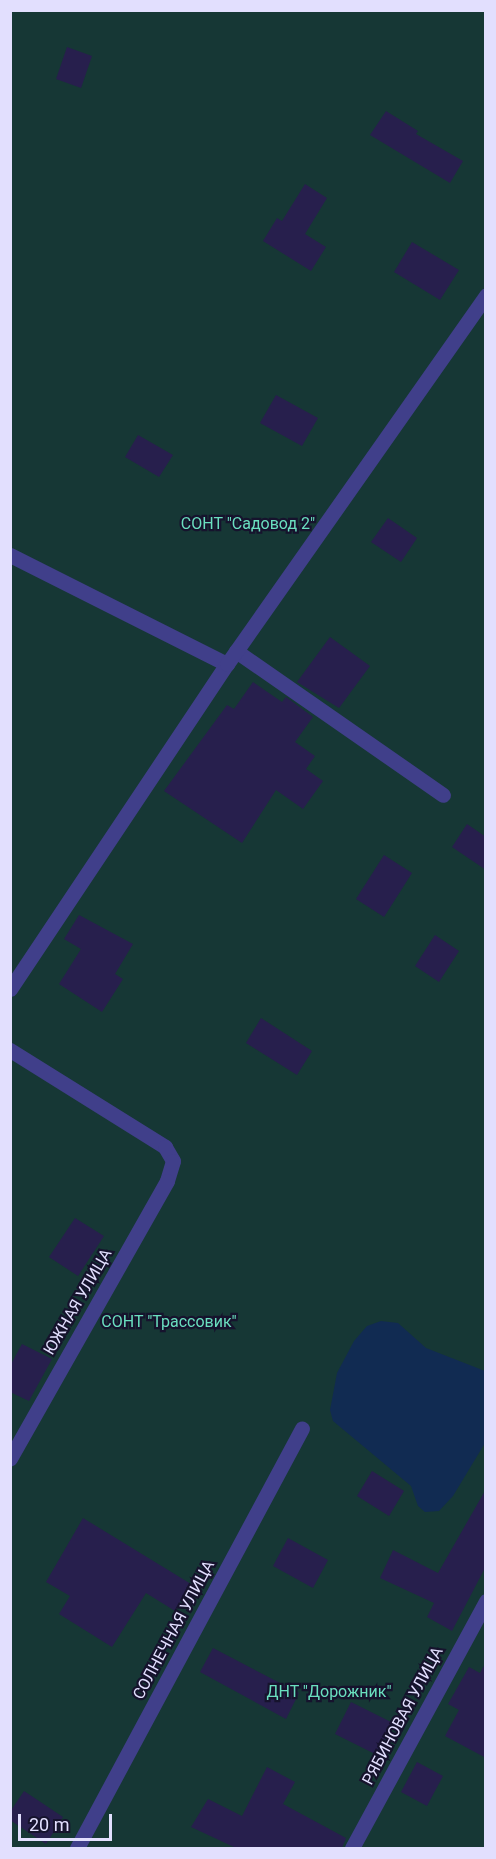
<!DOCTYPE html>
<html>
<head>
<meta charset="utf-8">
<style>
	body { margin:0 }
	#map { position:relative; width:496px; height:1859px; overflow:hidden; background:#16132d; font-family:Roboto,sans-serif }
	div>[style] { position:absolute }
	.green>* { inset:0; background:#163735 }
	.water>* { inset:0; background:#112b52 }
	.building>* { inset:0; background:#271f4d }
	.minor>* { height:15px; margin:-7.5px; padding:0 7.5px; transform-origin:7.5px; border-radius:7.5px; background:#403f8a }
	span { translate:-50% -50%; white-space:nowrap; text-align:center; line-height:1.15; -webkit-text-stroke:4.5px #16132d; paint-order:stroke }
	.park-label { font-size:16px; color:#6adfbf }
	.street-label { font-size:16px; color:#e2dffe }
	.frame { position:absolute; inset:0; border:12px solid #e2dffe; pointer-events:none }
	.scale { position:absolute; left:18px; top:1814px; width:94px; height:27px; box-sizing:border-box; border:3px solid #e2dffe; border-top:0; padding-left:8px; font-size:18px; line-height:21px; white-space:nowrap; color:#e2dffe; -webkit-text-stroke:4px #16132d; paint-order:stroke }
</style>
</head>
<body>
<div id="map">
	<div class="green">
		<div style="clip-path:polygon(11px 11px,485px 11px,485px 1848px,11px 1848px)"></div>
	</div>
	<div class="water">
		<div style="clip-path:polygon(381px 1321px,398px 1323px,426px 1348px,485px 1371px,485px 1443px,453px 1496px,439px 1511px,425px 1512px,418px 1506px,411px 1486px,333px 1421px,330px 1410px,337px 1373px,354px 1341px,367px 1326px)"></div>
	</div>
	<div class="building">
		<div style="clip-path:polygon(67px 47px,92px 56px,81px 88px,56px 79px)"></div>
		<div style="clip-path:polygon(386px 111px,418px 131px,416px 134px,463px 161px,450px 183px,370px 135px)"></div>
		<div style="clip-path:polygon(305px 184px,327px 198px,305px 234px,326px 247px,311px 271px,263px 241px,277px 218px,282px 221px)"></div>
		<div style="clip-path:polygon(412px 242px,459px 270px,440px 300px,394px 272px)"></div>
		<div style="clip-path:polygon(276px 395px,318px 418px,302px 446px,260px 423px)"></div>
		<div style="clip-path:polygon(138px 435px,173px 455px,159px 477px,125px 457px)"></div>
		<div style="clip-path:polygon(388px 518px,417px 538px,401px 562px,371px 542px)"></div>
		<div style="clip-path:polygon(330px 637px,370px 666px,339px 708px,297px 682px)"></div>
		<div style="clip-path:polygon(253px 682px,282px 702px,286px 697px,313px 717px,295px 742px,315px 756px,306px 769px,323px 781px,303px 809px,276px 790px,242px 843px,164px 791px,227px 705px,234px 709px)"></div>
		<div style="clip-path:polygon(467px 824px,486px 837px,486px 870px,452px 847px)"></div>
		<div style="clip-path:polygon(384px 855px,412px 873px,384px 917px,356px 899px)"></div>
		<div style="clip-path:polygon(79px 915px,133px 944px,115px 974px,123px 979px,102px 1012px,59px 984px,81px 949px,64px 939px)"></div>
		<div style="clip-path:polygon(435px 935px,459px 951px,439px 982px,415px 966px)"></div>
		<div style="clip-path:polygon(261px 1018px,312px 1051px,297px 1075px,246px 1043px)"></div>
		<div style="clip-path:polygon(75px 1218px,104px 1236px,78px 1276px,49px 1257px)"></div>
		<div style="clip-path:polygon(22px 1344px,52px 1359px,29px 1401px,10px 1392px,10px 1366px)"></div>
		<div style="clip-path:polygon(372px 1471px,404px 1491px,389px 1516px,357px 1496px)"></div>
		<div style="clip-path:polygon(486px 1489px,486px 1566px,452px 1631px,427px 1617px,434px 1603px,380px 1578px,393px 1550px,438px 1573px)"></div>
		<div style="clip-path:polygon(83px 1518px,191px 1584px,175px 1611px,146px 1593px,112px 1647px,59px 1614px,70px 1596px,46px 1582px)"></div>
		<div style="clip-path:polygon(288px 1538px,328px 1560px,313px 1588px,273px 1566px)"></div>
		<div style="clip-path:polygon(213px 1648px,299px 1693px,286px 1719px,200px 1672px)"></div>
		<div style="clip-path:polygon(486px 1662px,486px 1758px,445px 1736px,459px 1710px,448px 1704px,469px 1667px,480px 1673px)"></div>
		<div style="clip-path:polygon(351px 1702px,393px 1723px,377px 1755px,335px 1734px)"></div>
		<div style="clip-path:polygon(417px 1762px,443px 1776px,427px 1806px,401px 1792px)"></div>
		<div style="clip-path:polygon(267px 1767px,295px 1782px,283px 1804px,346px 1838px,342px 1848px,236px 1848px,191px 1827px,208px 1799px,242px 1816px)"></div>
		<div style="clip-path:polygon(24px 1791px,63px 1817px,46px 1844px,10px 1820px,10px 1812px)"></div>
	</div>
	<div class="minor">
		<div style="left:10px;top:555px;width:243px;rotate:26.7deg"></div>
		<div style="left:236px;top:651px;width:252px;rotate:34.8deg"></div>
		<div style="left:10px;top:989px;width:391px;rotate:-56.3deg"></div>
		<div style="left:227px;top:664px;width:451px;rotate:-54.9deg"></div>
		<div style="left:10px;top:1050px;width:183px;rotate:32deg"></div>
		<div style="left:165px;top:1147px;width:16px;rotate:60deg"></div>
		<div style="left:173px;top:1161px;width:21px;rotate:107deg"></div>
		<div style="left:167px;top:1181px;width:319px;rotate:119.5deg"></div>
		<div style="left:77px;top:1848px;width:476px;rotate:-61.8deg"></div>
		<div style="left:352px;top:1848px;width:281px;rotate:-61.5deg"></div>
	</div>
	<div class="park-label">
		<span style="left:248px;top:524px">СОНТ "Садовод 2"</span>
		<span style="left:169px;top:1322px">СОНТ "Трассовик"</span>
		<span style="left:329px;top:1692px">ДНТ "Дорожник"</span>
	</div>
	<div class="street-label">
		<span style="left:78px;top:1302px;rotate:-60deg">ЮЖНАЯ УЛИЦА</span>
		<span style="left:174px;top:1630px;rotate:-62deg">СОЛНЕЧНАЯ УЛИЦА</span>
		<span style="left:403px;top:1716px;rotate:-62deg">РЯБИНОВАЯ УЛИЦА</span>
	</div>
	<div class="frame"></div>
	<div class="scale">20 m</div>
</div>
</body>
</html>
